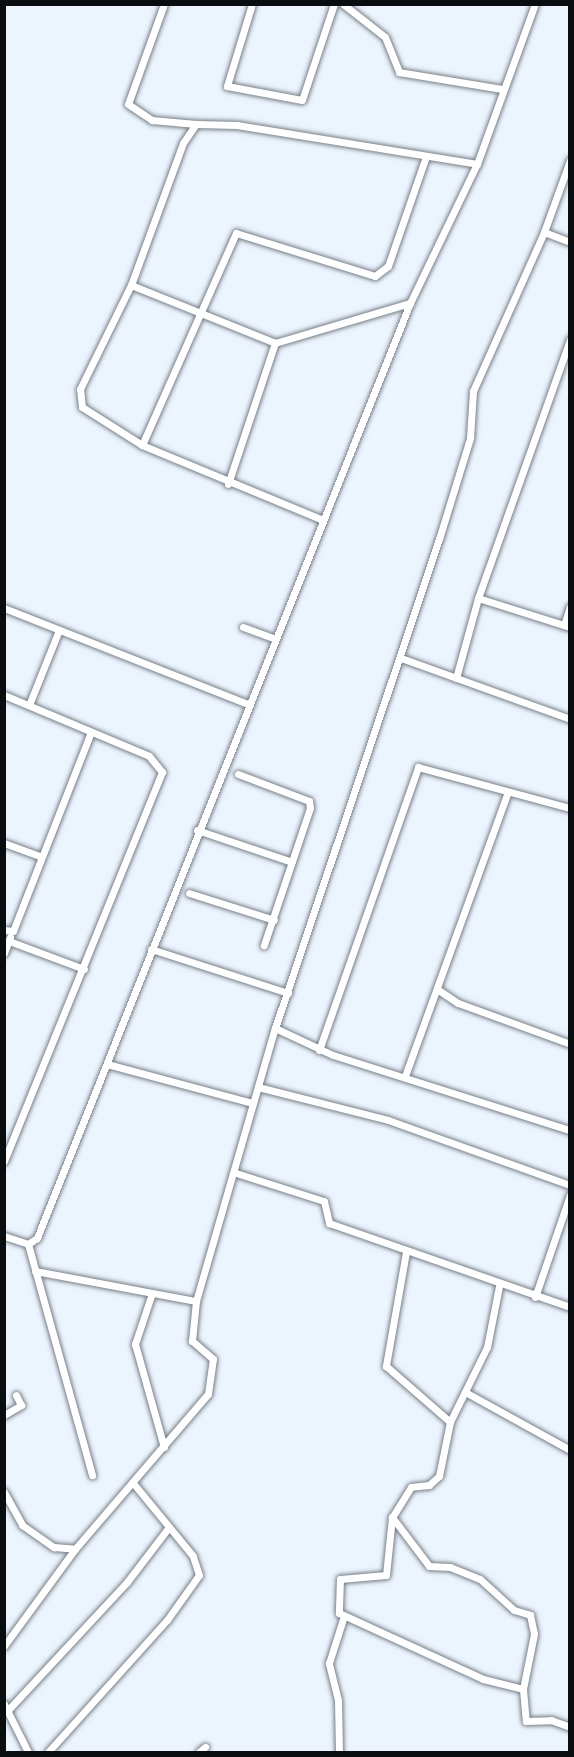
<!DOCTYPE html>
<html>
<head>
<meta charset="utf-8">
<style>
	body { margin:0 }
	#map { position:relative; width:574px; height:1757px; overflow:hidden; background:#ecf5fe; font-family:"Source Sans 3",sans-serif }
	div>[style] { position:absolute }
	.roads { filter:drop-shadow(0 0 2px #777f87) drop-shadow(0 0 2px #777f87) }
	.minor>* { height:7px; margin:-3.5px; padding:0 3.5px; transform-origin:3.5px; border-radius:3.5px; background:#fff }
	span { translate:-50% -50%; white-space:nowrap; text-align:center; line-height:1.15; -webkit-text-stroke:6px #ecf5fe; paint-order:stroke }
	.frame { position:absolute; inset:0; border:6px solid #0a0d10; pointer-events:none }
</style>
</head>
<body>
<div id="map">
	<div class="roads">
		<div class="minor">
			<div style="left:164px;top:4px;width:106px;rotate:109.8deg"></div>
			<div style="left:128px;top:104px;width:29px;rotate:34deg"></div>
			<div style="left:152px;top:120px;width:44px;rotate:5.2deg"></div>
			<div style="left:252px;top:4px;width:86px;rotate:107deg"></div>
			<div style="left:227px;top:86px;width:76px;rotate:10.6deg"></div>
			<div style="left:302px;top:100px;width:101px;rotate:-71.6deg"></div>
			<div style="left:343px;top:4px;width:53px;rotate:38.2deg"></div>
			<div style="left:385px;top:37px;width:38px;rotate:68deg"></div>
			<div style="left:399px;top:72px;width:104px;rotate:9.4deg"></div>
			<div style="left:544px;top:232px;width:28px;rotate:21deg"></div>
			<div style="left:131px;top:285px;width:155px;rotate:21.9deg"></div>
			<div style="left:142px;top:445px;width:232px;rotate:-66.1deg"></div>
			<div style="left:236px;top:233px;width:145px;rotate:17.2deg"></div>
			<div style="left:375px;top:276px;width:16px;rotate:-38deg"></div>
			<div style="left:388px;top:266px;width:116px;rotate:-70.9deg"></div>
			<div style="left:228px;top:484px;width:149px;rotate:-71.6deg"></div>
			<div style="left:275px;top:343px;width:141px;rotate:-16.5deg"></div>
			<div style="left:323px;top:520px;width:196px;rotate:-157.5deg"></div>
			<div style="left:142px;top:445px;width:71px;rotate:-147.7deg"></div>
			<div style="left:82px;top:407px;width:18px;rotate:-96deg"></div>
			<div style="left:80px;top:389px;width:116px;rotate:-63.9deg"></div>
			<div style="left:131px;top:285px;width:151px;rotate:-69.9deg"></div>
			<div style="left:183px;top:143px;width:23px;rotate:-56deg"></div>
			<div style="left:196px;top:124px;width:41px;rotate:1.4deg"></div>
			<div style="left:237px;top:125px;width:243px;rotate:9.2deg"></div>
			<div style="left:478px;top:598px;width:275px;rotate:-70.4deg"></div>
			<div style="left:4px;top:608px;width:262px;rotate:21.5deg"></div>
			<div style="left:564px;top:625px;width:19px;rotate:-72deg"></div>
			<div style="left:243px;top:627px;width:32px;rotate:20deg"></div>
			<div style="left:401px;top:658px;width:180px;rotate:19.8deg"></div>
			<div style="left:456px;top:678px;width:83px;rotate:-74.6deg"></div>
			<div style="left:478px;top:598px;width:96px;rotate:17.5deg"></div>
			<div style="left:4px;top:695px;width:157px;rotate:22.8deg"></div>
			<div style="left:149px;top:756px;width:21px;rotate:51deg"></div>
			<div style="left:162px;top:772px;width:420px;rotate:112.1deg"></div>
			<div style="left:29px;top:705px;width:81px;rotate:-68.2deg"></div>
			<div style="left:238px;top:774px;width:76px;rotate:20.8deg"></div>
			<div style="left:309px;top:801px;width:7px;rotate:82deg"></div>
			<div style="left:310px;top:808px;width:145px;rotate:108.6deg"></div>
			<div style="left:197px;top:830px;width:100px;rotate:18.6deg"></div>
			<div style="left:4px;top:843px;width:40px;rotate:20.2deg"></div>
			<div style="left:189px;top:893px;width:89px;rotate:17.6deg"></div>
			<div style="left:4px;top:930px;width:9px;rotate:6deg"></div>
			<div style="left:13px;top:931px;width:214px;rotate:-68.6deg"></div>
			<div style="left:9px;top:941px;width:80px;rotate:20.5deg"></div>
			<div style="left:151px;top:949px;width:144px;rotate:17.8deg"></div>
			<div style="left:4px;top:953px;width:17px;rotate:-69deg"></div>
			<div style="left:437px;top:989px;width:25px;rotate:34deg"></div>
			<div style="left:458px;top:1003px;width:117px;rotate:20deg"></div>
			<div style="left:275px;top:1028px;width:64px;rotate:25deg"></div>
			<div style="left:333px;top:1055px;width:249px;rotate:17.6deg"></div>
			<div style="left:319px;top:1050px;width:300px;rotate:-70.7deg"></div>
			<div style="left:418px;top:767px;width:157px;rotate:15.1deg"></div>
			<div style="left:107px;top:1064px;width:151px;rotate:15deg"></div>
			<div style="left:405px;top:1076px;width:300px;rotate:-70.1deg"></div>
			<div style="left:258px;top:1087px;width:134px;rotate:14.2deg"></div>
			<div style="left:388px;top:1120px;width:193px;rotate:19.7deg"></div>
			<div style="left:236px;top:1173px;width:92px;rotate:17.7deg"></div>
			<div style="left:324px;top:1201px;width:23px;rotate:77deg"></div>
			<div style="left:329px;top:1223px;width:255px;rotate:19.2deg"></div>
			<div style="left:4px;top:1236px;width:25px;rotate:18deg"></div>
			<div style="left:28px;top:1244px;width:11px;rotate:-34deg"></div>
			<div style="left:37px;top:1238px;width:1007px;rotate:-68.25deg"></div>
			<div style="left:410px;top:303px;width:154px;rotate:-64.3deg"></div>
			<div style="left:477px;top:164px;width:170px;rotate:-70.1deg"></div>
			<div style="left:28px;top:1244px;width:240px;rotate:74.5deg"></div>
			<div style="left:406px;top:1252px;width:116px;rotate:100deg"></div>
			<div style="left:386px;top:1366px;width:85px;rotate:41.2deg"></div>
			<div style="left:35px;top:1271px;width:164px;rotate:10.6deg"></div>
			<div style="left:196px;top:1301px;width:284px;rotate:-73.9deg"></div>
			<div style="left:275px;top:1028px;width:516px;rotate:-71.46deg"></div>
			<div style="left:439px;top:539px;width:106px;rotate:-72.9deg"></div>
			<div style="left:470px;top:438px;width:47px;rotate:-86.3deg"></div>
			<div style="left:473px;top:391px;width:174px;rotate:-65.9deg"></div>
			<div style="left:544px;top:232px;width:77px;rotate:-70.1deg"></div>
			<div style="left:499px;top:1286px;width:62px;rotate:101.1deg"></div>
			<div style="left:487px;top:1347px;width:84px;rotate:116.3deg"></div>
			<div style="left:450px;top:1422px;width:55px;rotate:101.5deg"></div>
			<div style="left:439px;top:1476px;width:13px;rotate:138deg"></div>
			<div style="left:429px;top:1485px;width:18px;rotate:174deg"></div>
			<div style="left:411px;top:1487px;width:36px;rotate:122deg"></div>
			<div style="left:392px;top:1517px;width:58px;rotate:95.9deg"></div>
			<div style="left:386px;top:1575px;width:46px;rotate:175deg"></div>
			<div style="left:340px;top:1579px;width:34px;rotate:92deg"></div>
			<div style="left:339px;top:1613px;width:158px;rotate:24.6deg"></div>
			<div style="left:483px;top:1679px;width:41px;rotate:14deg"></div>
			<div style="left:523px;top:1689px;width:32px;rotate:85deg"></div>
			<div style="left:526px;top:1721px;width:25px;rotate:-2deg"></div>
			<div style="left:551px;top:1720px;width:20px;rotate:20deg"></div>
			<div style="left:151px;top:1296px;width:51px;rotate:108.4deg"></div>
			<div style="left:135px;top:1344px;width:107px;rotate:74.3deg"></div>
			<div style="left:535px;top:1297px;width:108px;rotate:-71.1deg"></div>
			<div style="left:465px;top:1392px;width:120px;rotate:28.9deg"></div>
			<div style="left:4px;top:1415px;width:20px;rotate:-30deg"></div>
			<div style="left:21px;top:1405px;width:11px;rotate:-117deg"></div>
			<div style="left:4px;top:1492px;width:38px;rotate:61deg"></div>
			<div style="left:22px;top:1525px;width:39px;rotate:35deg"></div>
			<div style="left:54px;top:1547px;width:21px;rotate:5deg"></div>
			<div style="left:392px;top:1517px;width:61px;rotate:52.9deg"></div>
			<div style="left:429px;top:1566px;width:21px;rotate:3deg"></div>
			<div style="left:450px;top:1567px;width:32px;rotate:22deg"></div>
			<div style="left:480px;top:1579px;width:46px;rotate:42.4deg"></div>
			<div style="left:514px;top:1610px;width:17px;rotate:17deg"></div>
			<div style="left:530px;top:1615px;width:19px;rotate:78deg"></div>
			<div style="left:534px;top:1634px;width:56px;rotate:101.3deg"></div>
			<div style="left:4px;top:1646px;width:120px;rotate:-53.8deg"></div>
			<div style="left:75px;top:1549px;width:204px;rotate:-49.4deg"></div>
			<div style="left:208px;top:1394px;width:35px;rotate:-82deg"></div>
			<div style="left:213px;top:1359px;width:28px;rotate:-139deg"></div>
			<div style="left:192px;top:1341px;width:40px;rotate:-84.3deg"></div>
			<div style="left:4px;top:1704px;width:54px;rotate:63.4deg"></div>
			<div style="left:8px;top:1710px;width:175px;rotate:-47.1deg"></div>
			<div style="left:127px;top:1582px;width:69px;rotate:-52.6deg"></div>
			<div style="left:48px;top:1752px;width:178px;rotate:-48deg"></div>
			<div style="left:167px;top:1620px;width:55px;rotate:-54.6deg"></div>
			<div style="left:199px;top:1575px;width:20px;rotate:-108deg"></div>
			<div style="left:193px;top:1556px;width:94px;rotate:-129.4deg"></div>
			<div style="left:199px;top:1752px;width:8px;rotate:-40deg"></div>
			<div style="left:339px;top:1752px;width:52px;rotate:-91.1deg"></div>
			<div style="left:338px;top:1700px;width:38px;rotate:-104deg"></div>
			<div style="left:329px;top:1663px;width:46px;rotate:-72.3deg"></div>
		</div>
	</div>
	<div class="frame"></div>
</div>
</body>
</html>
